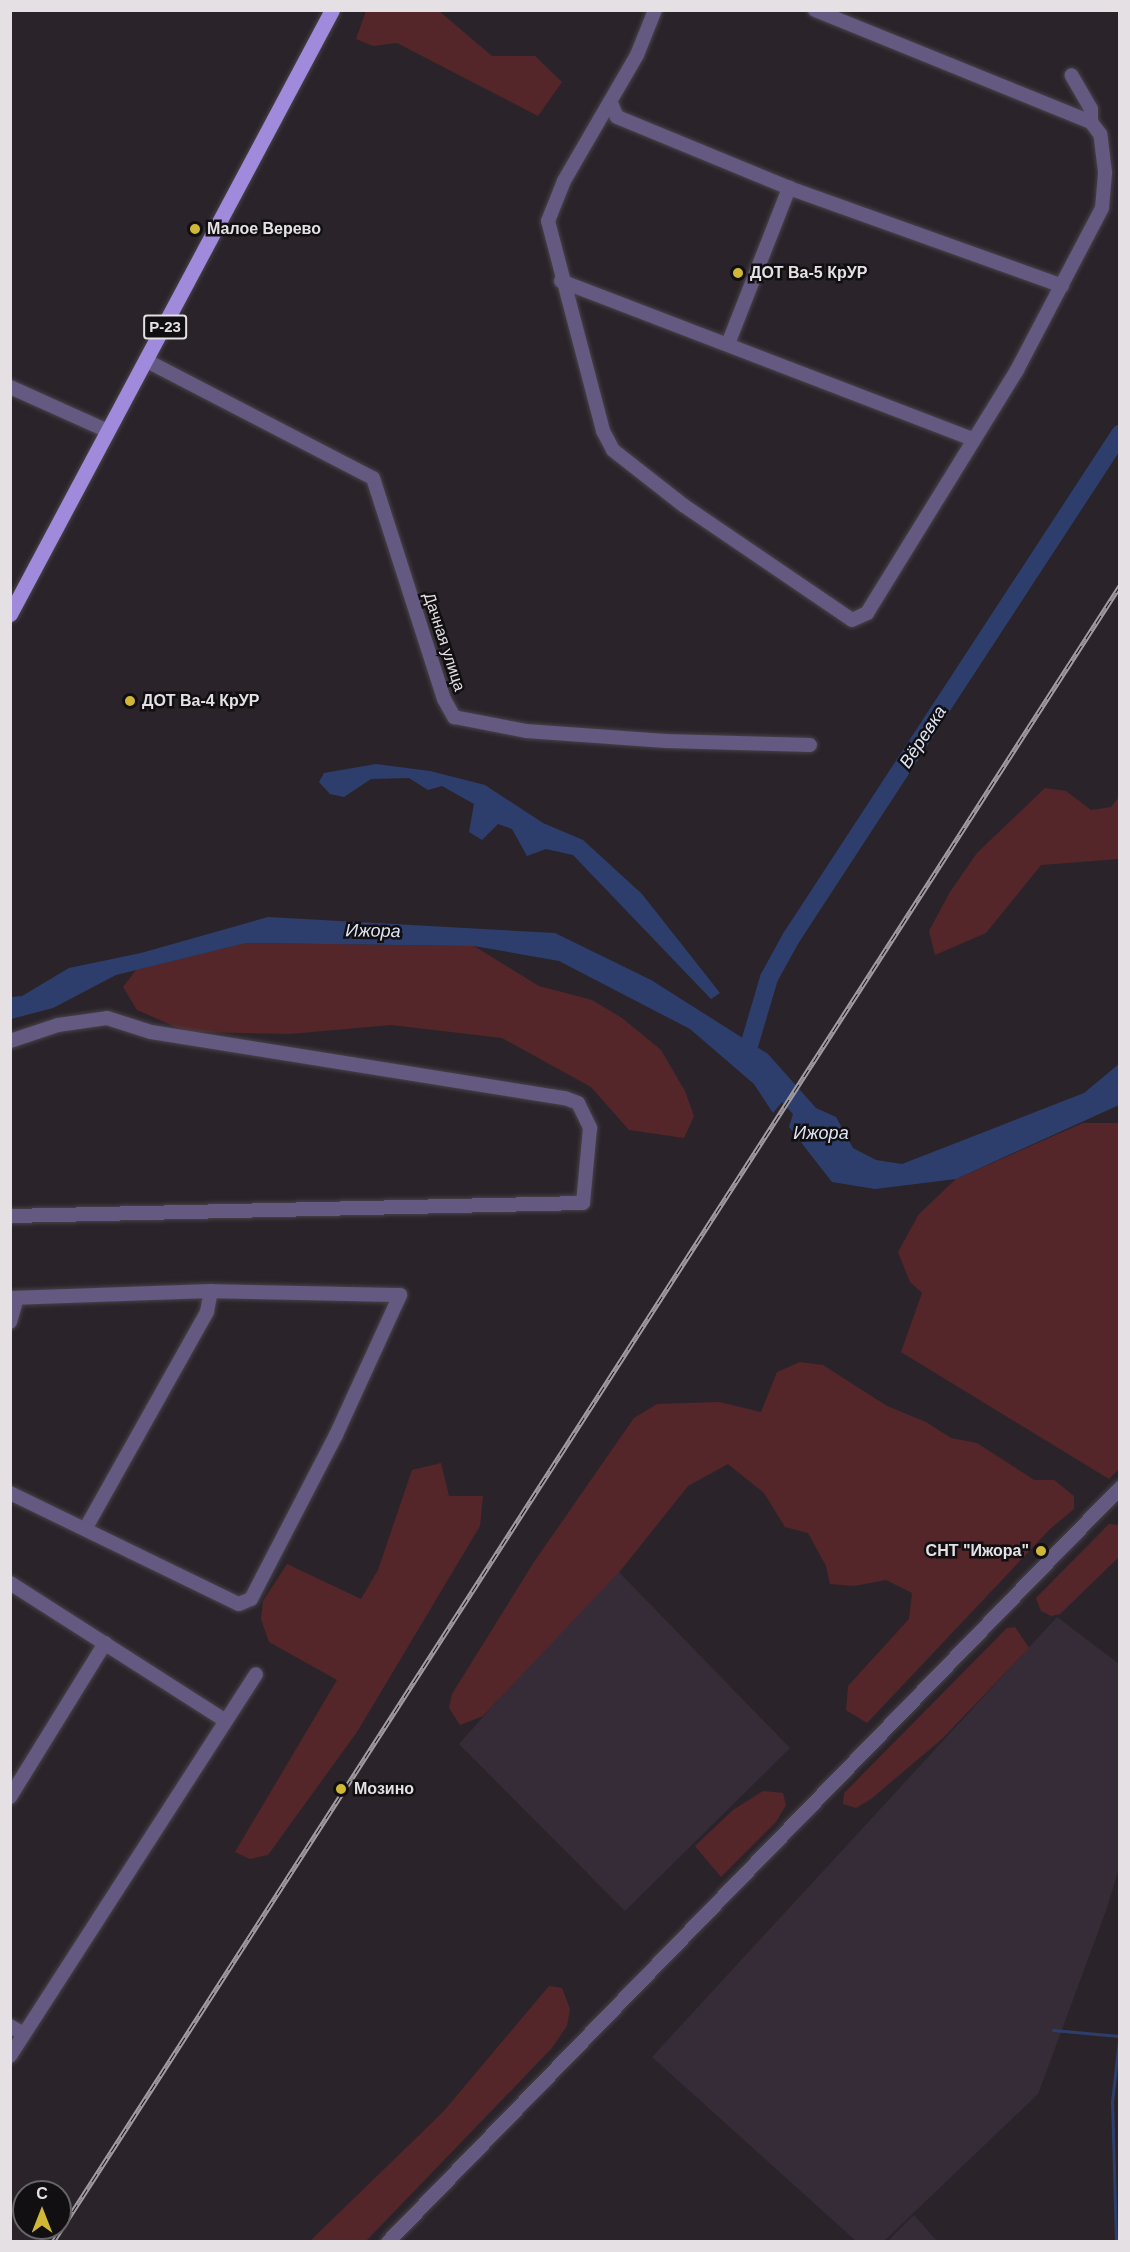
<!DOCTYPE html>
<html>
<head>
<meta charset="utf-8">
<style>
	body { margin:0 }
	#map { position:relative; width:1130px; height:2252px; overflow:hidden; background:#2a242a; font-family:Arial,sans-serif }
	div>[style] { position:absolute }
	.built>* { inset:0; background:#352c37 }
	.green>* { inset:0; background:#542629 }
	.water>* { inset:0; background:#2e3e6c }
	.stream>* { height:3px; margin:-1.5px; padding:0 1.5px; transform-origin:1.5px; border-radius:1.5px; background:#2e3e6c }
	.river>* { height:18px; margin:-9px; padding:0 9px; transform-origin:9px; border-radius:9px; background:#2e3e6c }
	.roads { filter:drop-shadow(0 0 2px #484248) drop-shadow(0 0 2px #484248) }
	.minor>* { height:14px; margin:-7px; padding:0 7px; transform-origin:7px; border-radius:7px; background:#635981 }
	.major>* { height:15px; margin:-7.5px; padding:0 7.5px; transform-origin:7.5px; border-radius:7.5px; background:#9f8adc }
	.rail>* { height:5px; margin-top:-2.5px; transform-origin:0; background:repeating-linear-gradient(90deg,#110f11 0 9px,#a19ca1 0 18px); box-sizing:border-box; border-block:2px solid #a19ca1 }
	.dots>* { width:16px; height:16px; translate:-50% -50%; box-sizing:border-box; border:3px solid #110f11; border-radius:50% }
	span { translate:-50% -50%; white-space:nowrap; text-align:center; line-height:1.15; -webkit-text-stroke:5px #110f11; paint-order:stroke }
	.shield-label span { padding:2px 4px; background:#110f11; border:2px solid; border-radius:4px; -webkit-text-stroke-width:0 }
	.shield-label { font-size:15px; color:#e4e0e4; font-weight:700 }
	.poi-label { font-size:16px; color:#e4e0e4; font-weight:700 }
	.left { translate:0 -50%; text-align:left }
	.right { translate:-100% -50%; text-align:right }
	.street-label { font-size:16px; color:#e4e0e4 }
	.water-label { font-size:18px; color:#dee4f4; font-style:italic }
	.frame { position:absolute; inset:0; border:12px solid #e4e0e4; pointer-events:none }
	.north { position:absolute; left:12px; top:2180px; width:60px; height:60px; box-sizing:border-box; background:#110f11; border:2px solid #656365; border-radius:50%; rotate:0deg; font-size:16px; font-weight:700; line-height:24px; text-align:center; color:#e4e0e4 }
	.north::after { content:''; display:block; margin:auto; width:21px; height:27px; background:#d0b736; clip-path:polygon(50% 0,100% 100%,50% 72%,0 100%) }
</style>
</head>
<body>
<div id="map">
	<div class="built">
		<div style="clip-path:polygon(615px 1568px,790px 1748px,625px 1911px,459px 1744px)"></div>
		<div style="clip-path:polygon(1057px 1617px,1119px 1664px,1119px 1868px,1107px 1908px,1038px 2094px,884px 2241px,856px 2241px,652px 2057px)"></div>
		<div style="clip-path:polygon(914px 2215px,937px 2241px,888px 2241px)"></div>
	</div>
	<div class="green">
		<div style="clip-path:polygon(366px 11px,439px 11px,492px 56px,535px 56px,562px 82px,538px 116px,397px 43px,373px 46px,356px 39px)"></div>
		<div style="clip-path:polygon(1045px 788px,1066px 791px,1091px 810px,1111px 807px,1119px 797px,1119px 859px,1041px 865px,986px 933px,935px 955px,929px 931px,950px 892px,977px 853px)"></div>
		<div style="clip-path:polygon(246px 943px,474px 946px,539px 986px,592px 1000px,622px 1018px,661px 1050px,685px 1091px,694px 1116px,684px 1138px,629px 1130px,591px 1087px,502px 1038px,391px 1025px,290px 1034px,187px 1032px,137px 1010px,123px 987px,136px 970px)"></div>
		<div style="clip-path:polygon(1083px 1123px,1119px 1123px,1120px 1468px,1109px 1479px,901px 1352px,922px 1293px,910px 1282px,898px 1252px,919px 1214px,956px 1179px)"></div>
		<div style="clip-path:polygon(800px 1362px,823px 1365px,887px 1406px,926px 1422px,951px 1438px,977px 1443px,1034px 1480px,1054px 1480px,1074px 1496px,1074px 1509px,1050px 1529px,867px 1723px,846px 1710px,848px 1686px,909px 1619px,912px 1593px,886px 1580px,854px 1586px,830px 1584px,826px 1566px,808px 1533px,785px 1527px,764px 1493px,728px 1464px,688px 1486px,621px 1570px,483px 1716px,460px 1725px,449px 1708px,452px 1694px,534px 1562px,634px 1418px,657px 1404px,719px 1402px,761px 1412px,777px 1372px)"></div>
		<div style="clip-path:polygon(441px 1463px,449px 1496px,483px 1496px,480px 1526px,357px 1732px,268px 1855px,250px 1859px,235px 1852px,337px 1680px,269px 1642px,261px 1619px,263px 1601px,287px 1564px,361px 1599px,378px 1570px,412px 1470px)"></div>
		<div style="clip-path:polygon(1109px 1524px,1119px 1525px,1119px 1557px,1060px 1614px,1051px 1616px,1041px 1611px,1036px 1598px)"></div>
		<div style="clip-path:polygon(1015px 1627px,1029px 1648px,942px 1739px,871px 1799px,856px 1808px,843px 1804px,844px 1793px,1007px 1628px)"></div>
		<div style="clip-path:polygon(763px 1791px,783px 1793px,786px 1805px,776px 1822px,721px 1877px,695px 1846px,733px 1810px)"></div>
		<div style="clip-path:polygon(549px 1986px,562px 1988px,570px 2009px,567px 2026px,551px 2049px,366px 2241px,310px 2241px,443px 2112px)"></div>
	</div>
	<div class="water">
		<div style="clip-path:polygon(376px 764px,430px 771px,485px 785px,543px 823px,583px 840px,642px 894px,720px 993px,711px 999px,573px 855px,546px 849px,527px 856px,512px 829px,498px 824px,482px 840px,469px 832px,474px 804px,442px 786px,428px 790px,409px 778px,371px 779px,344px 797px,330px 794px,319px 782px,324px 773px)"></div>
		<div style="clip-path:polygon(268px 917px,555px 933px,651px 980px,768px 1054px,816px 1108px,836px 1117px,853px 1148px,876px 1160px,902px 1164px,992px 1129px,1084px 1093px,1119px 1064px,1119px 1105px,956px 1179px,875px 1189px,832px 1182px,789px 1127px,793px 1114px,782px 1102px,773px 1113px,754px 1084px,690px 1029px,559px 961px,474px 946px,246px 943px,116px 975px,53px 1008px,11px 1019px,11px 997px,22px 996px,69px 968px,141px 953px)"></div>
	</div>
	<div class="stream">
		<div style="left:1053px;top:2030px;width:66px;rotate:5.2deg"></div>
		<div style="left:1116px;top:2242px;width:140px;rotate:-91.6deg"></div>
		<div style="left:1112px;top:2102px;width:71px;rotate:-83.6deg"></div>
	</div>
	<div class="river">
		<div style="left:748px;top:1049px;width:74px;rotate:-73.5deg"></div>
		<div style="left:769px;top:978px;width:46px;rotate:-61.2deg"></div>
		<div style="left:791px;top:938px;width:602px;rotate:-56.86deg"></div>
	</div>
	<div class="roads">
		<div class="minor">
			<div style="left:655px;top:10px;width:48px;rotate:111.8deg"></div>
			<div style="left:637px;top:55px;width:146px;rotate:120.1deg"></div>
			<div style="left:564px;top:181px;width:43px;rotate:111.8deg"></div>
			<div style="left:548px;top:221px;width:217px;rotate:75.3deg"></div>
			<div style="left:603px;top:431px;width:21px;rotate:62deg"></div>
			<div style="left:613px;top:450px;width:89px;rotate:38.2deg"></div>
			<div style="left:683px;top:505px;width:204px;rotate:34.2deg"></div>
			<div style="left:852px;top:620px;width:17px;rotate:-25deg"></div>
			<div style="left:867px;top:613px;width:286px;rotate:-58.3deg"></div>
			<div style="left:1017px;top:370px;width:183px;rotate:-62.3deg"></div>
			<div style="left:1102px;top:208px;width:36px;rotate:-85deg"></div>
			<div style="left:1105px;top:172px;width:38px;rotate:-97deg"></div>
			<div style="left:1100px;top:134px;width:15px;rotate:-127deg"></div>
			<div style="left:1091px;top:122px;width:13px;rotate:-90deg"></div>
			<div style="left:1091px;top:109px;width:39px;rotate:-120deg"></div>
			<div style="left:815px;top:10px;width:298px;rotate:22.1deg"></div>
			<div style="left:611px;top:103px;width:15px;rotate:67deg"></div>
			<div style="left:617px;top:117px;width:186px;rotate:22.4deg"></div>
			<div style="left:789px;top:188px;width:290px;rotate:19.7deg"></div>
			<div style="left:561px;top:281px;width:440px;rotate:21deg"></div>
			<div style="left:728px;top:344px;width:168px;rotate:-68.6deg"></div>
			<div style="left:147px;top:361px;width:254px;rotate:27.4deg"></div>
			<div style="left:373px;top:478px;width:232px;rotate:72.2deg"></div>
			<div style="left:444px;top:699px;width:21px;rotate:61deg"></div>
			<div style="left:454px;top:717px;width:73px;rotate:11deg"></div>
			<div style="left:526px;top:731px;width:140px;rotate:4.1deg"></div>
			<div style="left:666px;top:741px;width:144px;rotate:1.6deg"></div>
			<div style="left:10px;top:387px;width:107px;rotate:24.2deg"></div>
			<div style="left:10px;top:1041px;width:51px;rotate:-18.4deg"></div>
			<div style="left:58px;top:1025px;width:49px;rotate:-8.1deg"></div>
			<div style="left:107px;top:1018px;width:46px;rotate:17.7deg"></div>
			<div style="left:151px;top:1032px;width:419px;rotate:9.1deg"></div>
			<div style="left:565px;top:1098px;width:14px;rotate:21deg"></div>
			<div style="left:578px;top:1103px;width:28px;rotate:64deg"></div>
			<div style="left:590px;top:1128px;width:75px;rotate:95.3deg"></div>
			<div style="left:583px;top:1203px;width:573px;rotate:178.7deg"></div>
			<div style="left:10px;top:1298px;width:201px;rotate:-2deg"></div>
			<div style="left:211px;top:1291px;width:21px;rotate:101deg"></div>
			<div style="left:207px;top:1312px;width:248px;rotate:119.3deg"></div>
			<div style="left:10px;top:1322px;width:25px;rotate:-74deg"></div>
			<div style="left:10px;top:1493px;width:254px;rotate:25.9deg"></div>
			<div style="left:239px;top:1604px;width:13px;rotate:-23deg"></div>
			<div style="left:251px;top:1599px;width:185px;rotate:-62.6deg"></div>
			<div style="left:336px;top:1435px;width:154px;rotate:-65.4deg"></div>
			<div style="left:400px;top:1295px;width:189px;rotate:-178.8deg"></div>
			<div style="left:10px;top:1583px;width:256px;rotate:32.6deg"></div>
			<div style="left:10px;top:1797px;width:181px;rotate:-58.3deg"></div>
			<div style="left:10px;top:2026px;width:16px;rotate:30deg"></div>
			<div style="left:10px;top:2056px;width:454px;rotate:-57.2deg"></div>
			<div style="left:388px;top:2242px;width:1051px;rotate:-45.85deg"></div>
		</div>
		<div class="major">
			<div style="left:10px;top:614px;width:684px;rotate:-61.94deg"></div>
		</div>
	</div>
	<div class="rail">
		<div style="left:53px;top:2242px;width:1970px;rotate:-57.21deg"></div>
	</div>
	<div class="dots">
		<div style="left:195px;top:229px;background:#d0b736"></div>
		<div style="left:738px;top:273px;background:#d0b736"></div>
		<div style="left:130px;top:701px;background:#d0b736"></div>
		<div style="left:1041px;top:1551px;background:#d0b736"></div>
		<div style="left:341px;top:1789px;background:#d0b736"></div>
	</div>
	<div class="shield-label">
		<span style="left:165px;top:327px">Р-23</span>
	</div>
	<div class="poi-label">
		<span class="left" style="left:207px;top:229px">Малое Верево</span>
		<span class="left" style="left:750px;top:273px">ДОТ Ва-5 КрУР</span>
		<span class="left" style="left:142px;top:701px">ДОТ Ва-4 КрУР</span>
		<span class="right" style="left:1029px;top:1551px">СНТ "Ижора"</span>
		<span class="left" style="left:354px;top:1789px">Мозино</span>
	</div>
	<div class="street-label">
		<span style="left:444px;top:642px;rotate:72deg">Дачная улица</span>
	</div>
	<div class="water-label">
		<span style="left:923px;top:737px;rotate:-57deg">Вёревка</span>
		<span style="left:373px;top:931px;rotate:1deg">Ижора</span>
		<span style="left:821px;top:1133px">Ижора</span>
	</div>
	<div class="frame"></div>
	<div class="north">С</div>
</div>
</body>
</html>
